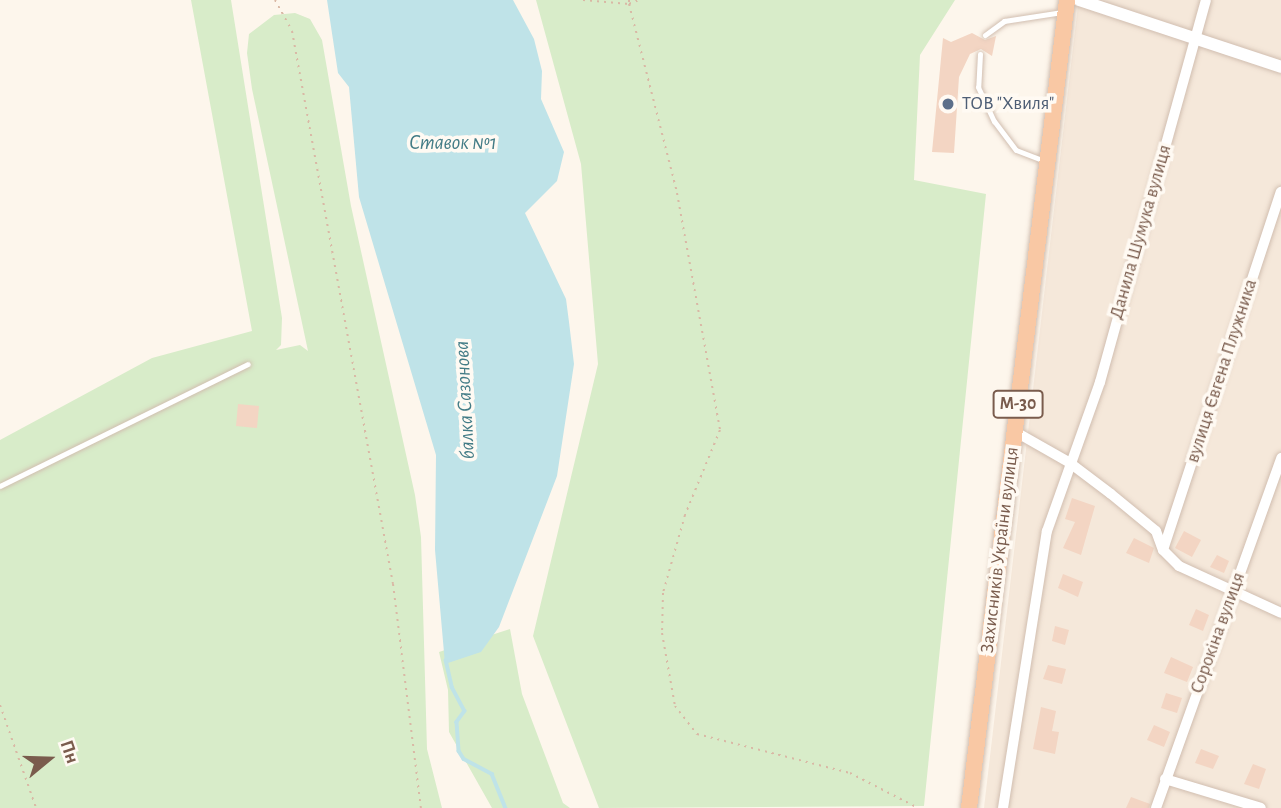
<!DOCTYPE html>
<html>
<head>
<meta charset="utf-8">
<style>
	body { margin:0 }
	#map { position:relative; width:1281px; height:808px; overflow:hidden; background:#fdf6ec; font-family:"Alegreya Sans",sans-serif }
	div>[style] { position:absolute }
	.residential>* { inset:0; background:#f5e8da }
	.green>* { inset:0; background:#d8ecc9 }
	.water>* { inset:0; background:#bfe3e8 }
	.stream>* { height:3.5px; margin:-1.75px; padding:0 1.75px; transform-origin:1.75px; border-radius:1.75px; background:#bfe3e8 }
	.building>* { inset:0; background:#f3d5c3 }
	.path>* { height:2px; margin-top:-1px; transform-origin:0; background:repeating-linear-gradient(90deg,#d9b8a5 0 2px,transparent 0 7px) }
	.roads { filter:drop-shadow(0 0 2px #d1beb0) drop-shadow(0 0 2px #d1beb0) }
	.service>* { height:5px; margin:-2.5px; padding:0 2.5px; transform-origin:2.5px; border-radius:2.5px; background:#fff }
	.minor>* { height:10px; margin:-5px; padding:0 5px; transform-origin:5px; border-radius:5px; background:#fff }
	.tertiary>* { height:12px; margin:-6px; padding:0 6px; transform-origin:6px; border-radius:6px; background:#fff }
	.trunk>* { height:16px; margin:-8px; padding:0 8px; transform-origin:8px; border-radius:8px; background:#f9c8a4 }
	.dots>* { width:19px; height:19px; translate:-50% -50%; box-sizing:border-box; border:4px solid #fffaf3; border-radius:50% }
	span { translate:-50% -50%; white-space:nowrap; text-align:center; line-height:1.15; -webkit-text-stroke:7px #fffaf3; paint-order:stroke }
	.shield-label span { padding:2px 5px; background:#fffaf3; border:2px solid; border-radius:5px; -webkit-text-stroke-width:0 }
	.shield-label { font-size:18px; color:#7a5c4d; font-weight:700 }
	.service-label { font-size:19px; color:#4e5e75 }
	.left { translate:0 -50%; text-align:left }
	.street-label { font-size:19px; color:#7a5c4d }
	.water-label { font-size:21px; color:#437c86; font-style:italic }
	.north { position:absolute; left:14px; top:724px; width:70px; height:70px; -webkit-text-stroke:5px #fffaf3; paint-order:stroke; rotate:71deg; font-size:19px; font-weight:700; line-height:28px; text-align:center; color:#7a5c4d }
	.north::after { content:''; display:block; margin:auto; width:24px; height:32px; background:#7a5c4d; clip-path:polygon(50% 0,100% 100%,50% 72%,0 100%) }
</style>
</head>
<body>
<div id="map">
	<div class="residential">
		<div style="clip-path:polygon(1098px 0,1281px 0,1281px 808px,984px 808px,1078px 5px)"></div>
	</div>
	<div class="green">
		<div style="clip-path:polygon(191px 0,231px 0,282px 318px,281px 345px,276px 350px,300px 345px,308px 351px,252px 89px,247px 53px,249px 34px,274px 15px,295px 13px,310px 19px,322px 40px,351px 206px,415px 495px,421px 537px,427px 749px,442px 808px,0 808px,0 440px,152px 358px,252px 331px)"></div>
		<div style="clip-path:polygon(536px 0,955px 0,920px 55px,914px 180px,986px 194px,924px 806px,599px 808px,533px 636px,598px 364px,581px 164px)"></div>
		<div style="clip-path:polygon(510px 629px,522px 694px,563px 803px,570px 808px,492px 808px,449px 732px,448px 690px,439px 652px)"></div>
	</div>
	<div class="water">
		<div style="clip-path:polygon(327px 0,513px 0,534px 39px,542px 71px,541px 99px,564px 152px,557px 181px,525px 213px,566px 299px,569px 322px,574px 364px,557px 476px,499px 627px,481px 652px,445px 664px,435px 550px,436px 455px,359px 197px,349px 87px,338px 73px)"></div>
	</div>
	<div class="stream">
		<div style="left:446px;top:660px;width:28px;rotate:77deg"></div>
		<div style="left:452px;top:687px;width:27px;rotate:62deg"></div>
		<div style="left:465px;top:711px;width:14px;rotate:126deg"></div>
		<div style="left:457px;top:722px;width:29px;rotate:86deg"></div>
		<div style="left:459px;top:751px;width:9px;rotate:58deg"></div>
		<div style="left:464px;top:759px;width:32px;rotate:28deg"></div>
		<div style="left:492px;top:774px;width:37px;rotate:68deg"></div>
	</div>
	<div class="building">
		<div style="clip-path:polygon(972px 33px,985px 40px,996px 36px,992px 56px,981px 49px,970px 54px,959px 77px,954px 153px,932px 152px,943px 38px,951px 42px)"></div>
		<div style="clip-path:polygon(238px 404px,259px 406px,257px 428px,236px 426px)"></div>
		<div style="clip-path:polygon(1072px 498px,1095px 506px,1081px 555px,1063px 548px,1075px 522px,1065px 519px)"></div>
		<div style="clip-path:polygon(1184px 531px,1201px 540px,1192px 557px,1175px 548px)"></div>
		<div style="clip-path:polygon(1134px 538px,1154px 548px,1149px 563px,1126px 553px)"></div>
		<div style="clip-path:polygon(1217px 555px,1229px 561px,1224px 573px,1210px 567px)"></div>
		<div style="clip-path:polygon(1063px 574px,1083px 582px,1078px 597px,1058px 588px)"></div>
		<div style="clip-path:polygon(1196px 609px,1209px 615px,1203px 631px,1189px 625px)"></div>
		<div style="clip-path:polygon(1055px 626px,1069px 630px,1065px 645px,1052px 641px)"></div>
		<div style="clip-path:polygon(1171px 657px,1193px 667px,1187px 682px,1164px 673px)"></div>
		<div style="clip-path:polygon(1048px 665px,1066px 669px,1062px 684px,1043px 679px)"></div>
		<div style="clip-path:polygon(1166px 693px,1182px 698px,1177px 713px,1161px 708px)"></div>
		<div style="clip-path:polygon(1041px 707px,1056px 711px,1052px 731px,1059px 732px,1055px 754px,1033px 749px)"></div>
		<div style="clip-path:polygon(1154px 725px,1170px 732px,1164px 747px,1147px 740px)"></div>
		<div style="clip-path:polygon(1201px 749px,1219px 756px,1213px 769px,1195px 763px)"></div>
		<div style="clip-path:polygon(1253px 764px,1266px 769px,1259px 789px,1244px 784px)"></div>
		<div style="clip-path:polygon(1131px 797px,1150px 804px,1149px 808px,1126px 808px)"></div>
	</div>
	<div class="path">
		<div style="left:275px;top:0;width:35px;rotate:61deg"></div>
		<div style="left:292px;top:31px;width:562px;rotate:79.65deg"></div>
		<div style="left:393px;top:584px;width:226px;rotate:82.9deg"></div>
		<div style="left:583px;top:0;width:46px;rotate:5deg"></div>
		<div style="left:629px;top:4px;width:195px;rotate:75.7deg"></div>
		<div style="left:677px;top:193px;width:241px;rotate:79.7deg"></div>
		<div style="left:720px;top:430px;width:92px;rotate:112.4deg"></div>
		<div style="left:685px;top:515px;width:81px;rotate:105.8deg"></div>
		<div style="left:663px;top:593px;width:40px;rotate:91.4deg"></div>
		<div style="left:662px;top:633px;width:74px;rotate:79.9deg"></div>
		<div style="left:675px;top:706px;width:36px;rotate:52deg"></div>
		<div style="left:697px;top:734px;width:158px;rotate:14.3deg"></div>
		<div style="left:850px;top:773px;width:76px;rotate:27.2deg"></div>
		<div style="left:629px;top:0;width:4px;rotate:90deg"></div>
		<div style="left:629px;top:4px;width:11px;rotate:-22deg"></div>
		<div style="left:0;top:705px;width:109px;rotate:70.7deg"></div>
	</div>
	<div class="roads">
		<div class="service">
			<div style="left:985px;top:35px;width:24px;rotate:-36deg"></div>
			<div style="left:1004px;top:21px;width:59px;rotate:-8.8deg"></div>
			<div style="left:980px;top:54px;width:33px;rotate:93deg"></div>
			<div style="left:978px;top:87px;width:38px;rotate:65deg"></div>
			<div style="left:994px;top:121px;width:36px;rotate:53deg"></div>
			<div style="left:1016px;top:150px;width:30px;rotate:21deg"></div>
			<div style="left:0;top:486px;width:276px;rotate:-26.2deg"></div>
		</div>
		<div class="minor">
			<div style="left:1014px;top:431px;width:64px;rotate:29.7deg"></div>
			<div style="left:1070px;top:463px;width:51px;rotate:37.1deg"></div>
			<div style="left:1111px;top:494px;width:58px;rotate:39.4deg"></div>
			<div style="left:1156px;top:531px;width:20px;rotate:70deg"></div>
			<div style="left:1163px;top:550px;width:23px;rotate:45deg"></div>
			<div style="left:1179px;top:566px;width:112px;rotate:24.7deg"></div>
			<div style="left:1163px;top:550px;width:377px;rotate:-71.8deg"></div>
			<div style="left:1165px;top:779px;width:100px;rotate:16.8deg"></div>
			<div style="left:1003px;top:808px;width:280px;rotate:-81deg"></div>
			<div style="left:1047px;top:531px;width:158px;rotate:-70.4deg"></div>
			<div style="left:1100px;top:382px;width:396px;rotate:-74.5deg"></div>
			<div style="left:1156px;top:808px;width:372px;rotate:-70.3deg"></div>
		</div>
		<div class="tertiary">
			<div style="left:1079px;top:0;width:213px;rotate:18.3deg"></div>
		</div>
		<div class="trunk">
			<div style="left:969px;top:808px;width:814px;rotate:-83.08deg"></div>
		</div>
	</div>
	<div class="dots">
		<div style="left:948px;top:104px;background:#5c6f8a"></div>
	</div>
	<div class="shield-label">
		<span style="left:1018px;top:404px">М-30</span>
	</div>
	<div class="service-label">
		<span class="left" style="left:962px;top:104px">ТОВ "Хвиля"</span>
	</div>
	<div class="street-label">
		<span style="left:1141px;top:232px;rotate:-74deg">Данила Шумука вулиця</span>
		<span style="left:1222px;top:371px;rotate:-72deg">вулиця Євгена Плужника</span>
		<span style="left:1000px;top:550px;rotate:-83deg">Захисників України вулиця</span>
		<span style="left:1218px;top:633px;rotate:-70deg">Сорокіна вулиця</span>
	</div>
	<div class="water-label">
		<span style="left:453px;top:143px">Ставок №1</span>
		<span style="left:465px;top:400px;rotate:-93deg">балка Сазонова</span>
	</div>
	<div class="north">Пн</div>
</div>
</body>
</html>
